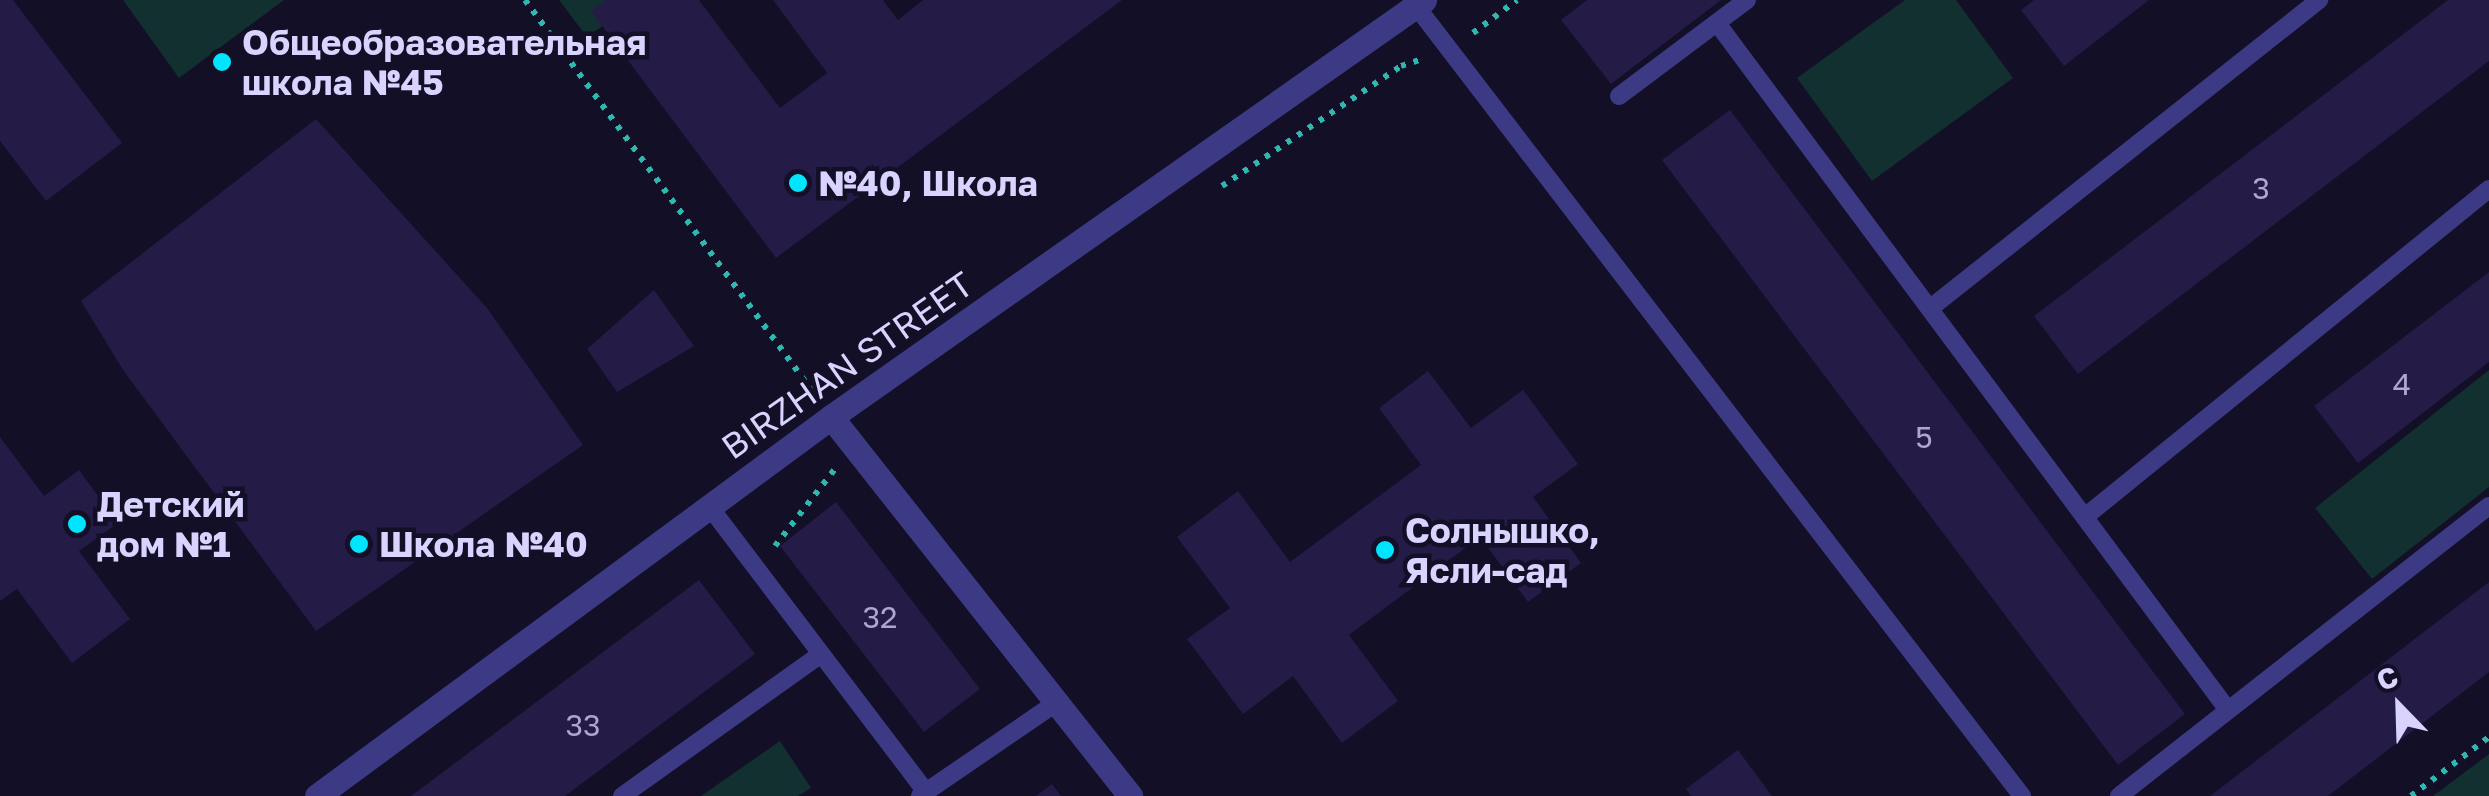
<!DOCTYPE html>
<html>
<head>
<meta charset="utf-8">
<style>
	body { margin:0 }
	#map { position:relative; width:2489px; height:796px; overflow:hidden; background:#130f26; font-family:"Golos Text",sans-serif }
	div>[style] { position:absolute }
	.green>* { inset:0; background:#12302f }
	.building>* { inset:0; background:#241b47 }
	.path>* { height:6px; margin-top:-3px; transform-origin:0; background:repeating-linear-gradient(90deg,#2fb8b0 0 5px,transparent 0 13px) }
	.service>* { height:18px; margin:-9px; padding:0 9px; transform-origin:9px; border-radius:9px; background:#3d3a85 }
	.minor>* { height:25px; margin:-12.5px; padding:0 12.5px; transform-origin:12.5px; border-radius:12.5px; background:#3d3a85 }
	.dots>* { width:28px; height:28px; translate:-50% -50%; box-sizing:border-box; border:5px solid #130f26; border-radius:50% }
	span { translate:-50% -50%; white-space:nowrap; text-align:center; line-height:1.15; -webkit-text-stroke:9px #130f26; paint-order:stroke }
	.number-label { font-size:30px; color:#aca6d1 }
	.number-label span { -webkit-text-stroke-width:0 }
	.poi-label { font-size:35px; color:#d9d4ff; font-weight:700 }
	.left { translate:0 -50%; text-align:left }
	.street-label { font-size:35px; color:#d9d4ff }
	.north { position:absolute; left:2349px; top:656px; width:100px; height:100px; -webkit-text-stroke:8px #130f26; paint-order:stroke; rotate:337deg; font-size:28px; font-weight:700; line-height:40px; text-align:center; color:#d9d4ff }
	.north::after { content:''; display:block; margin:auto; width:35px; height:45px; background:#d9d4ff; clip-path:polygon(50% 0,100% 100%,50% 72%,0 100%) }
</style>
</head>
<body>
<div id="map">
	<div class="green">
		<div style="clip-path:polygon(123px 0,284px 0,179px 78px)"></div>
		<div style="clip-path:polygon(559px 0,638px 0,587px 37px)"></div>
		<div style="clip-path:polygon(1905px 0,1956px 0,2013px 78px,1872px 181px,1797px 78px)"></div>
		<div style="clip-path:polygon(2489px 370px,2489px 487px,2372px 579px,2315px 508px)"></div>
		<div style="clip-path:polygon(780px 741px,811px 788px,798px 796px,701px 796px)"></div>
		<div style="clip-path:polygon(2489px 754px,2489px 796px,2433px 796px)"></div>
	</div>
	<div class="building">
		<div style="clip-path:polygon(0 0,13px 0,122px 143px,46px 201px,0 141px)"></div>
		<div style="clip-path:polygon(606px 0,699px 0,780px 108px,827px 73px,773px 0,883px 0,898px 20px,923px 0,1122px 0,776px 258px,591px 11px)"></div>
		<div style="clip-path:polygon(1587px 0,1721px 0,1611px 84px,1561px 20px)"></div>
		<div style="clip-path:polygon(2034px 0,2149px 0,2064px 66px,2021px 10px)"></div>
		<div style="clip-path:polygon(2448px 0,2489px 0,2489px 61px,2078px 374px,2034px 316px)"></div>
		<div style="clip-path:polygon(1730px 110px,2185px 714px,2118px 765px,1662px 160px)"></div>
		<div style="clip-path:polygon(316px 119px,487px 308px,583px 445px,316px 631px,123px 370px,81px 301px)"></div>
		<div style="clip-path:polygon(2489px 272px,2489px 362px,2358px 463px,2314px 406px)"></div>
		<div style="clip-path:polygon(654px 290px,694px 346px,617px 392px,587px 349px)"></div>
		<div style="clip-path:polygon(1428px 371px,1471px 428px,1523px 390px,1578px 464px,1533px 497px,1581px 563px,1528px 602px,1480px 537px,1349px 635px,1398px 701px,1342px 743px,1293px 676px,1243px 714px,1187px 639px,1230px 608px,1177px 537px,1238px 491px,1290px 562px,1421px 465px,1379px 408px)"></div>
		<div style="clip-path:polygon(0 437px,44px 496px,79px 470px,118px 523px,79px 551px,130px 619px,72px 663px,17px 589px,0 601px)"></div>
		<div style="clip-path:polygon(836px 502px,980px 689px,924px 732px,780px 546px)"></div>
		<div style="clip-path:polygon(699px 580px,755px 654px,565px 796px,411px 796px)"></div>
		<div style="clip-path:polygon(2489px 582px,2489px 672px,2328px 796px,2210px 796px)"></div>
		<div style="clip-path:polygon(1738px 750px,1772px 796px,1691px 796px,1686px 789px)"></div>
		<div style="clip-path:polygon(1052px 784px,1061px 796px,1036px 796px)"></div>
	</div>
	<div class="path">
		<div style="left:525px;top:0;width:486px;rotate:53.7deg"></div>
		<div style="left:1473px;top:33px;width:55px;rotate:-36.9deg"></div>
		<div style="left:1222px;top:186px;width:216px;rotate:-33.8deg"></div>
		<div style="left:1401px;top:66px;width:22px;rotate:-18deg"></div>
		<div style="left:775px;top:546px;width:98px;rotate:-52.1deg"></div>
		<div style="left:2411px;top:796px;width:98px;rotate:-37.1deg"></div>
	</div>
	<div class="service">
		<div style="left:1416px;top:6px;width:996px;rotate:52.51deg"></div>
		<div style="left:1717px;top:23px;width:856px;rotate:53.36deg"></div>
		<div style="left:1619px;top:96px;width:160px;rotate:-36.9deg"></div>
		<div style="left:1933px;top:306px;width:493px;rotate:-38.4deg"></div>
		<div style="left:709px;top:506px;width:359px;rotate:52.8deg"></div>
		<div style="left:2086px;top:516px;width:519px;rotate:-39.06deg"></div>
		<div style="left:622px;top:796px;width:244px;rotate:-35.5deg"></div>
		<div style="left:920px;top:796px;width:165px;rotate:-34.4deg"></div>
		<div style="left:2119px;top:796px;width:470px;rotate:-38.1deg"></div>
	</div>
	<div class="minor">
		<div style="left:831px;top:417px;width:483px;rotate:51.7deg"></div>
		<div style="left:317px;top:796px;width:639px;rotate:-36.4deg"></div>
		<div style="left:831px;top:417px;width:725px;rotate:-35.12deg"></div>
	</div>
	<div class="dots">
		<div style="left:222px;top:62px;background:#00e5ff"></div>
		<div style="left:798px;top:183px;background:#00e5ff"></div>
		<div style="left:77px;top:524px;background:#00e5ff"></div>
		<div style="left:359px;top:544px;background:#00e5ff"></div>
		<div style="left:1385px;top:550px;background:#00e5ff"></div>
	</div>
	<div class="number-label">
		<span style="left:2261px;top:188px">3</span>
		<span style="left:2402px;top:384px">4</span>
		<span style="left:1924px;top:437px">5</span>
		<span style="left:880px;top:617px">32</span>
		<span style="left:583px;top:725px">33</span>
	</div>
	<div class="poi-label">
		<span class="left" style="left:242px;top:62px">Общеобразовательная<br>школа №45</span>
		<span class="left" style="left:818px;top:183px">№40, Школа</span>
		<span class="left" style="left:97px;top:524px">Детский<br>дом №1</span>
		<span class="left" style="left:1405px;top:550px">Солнышко,<br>Ясли-сад</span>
		<span class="left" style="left:379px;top:544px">Школа №40</span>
	</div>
	<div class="street-label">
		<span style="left:847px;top:365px;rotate:-35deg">BIRZHAN STREET</span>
	</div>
	<div class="north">С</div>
</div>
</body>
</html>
